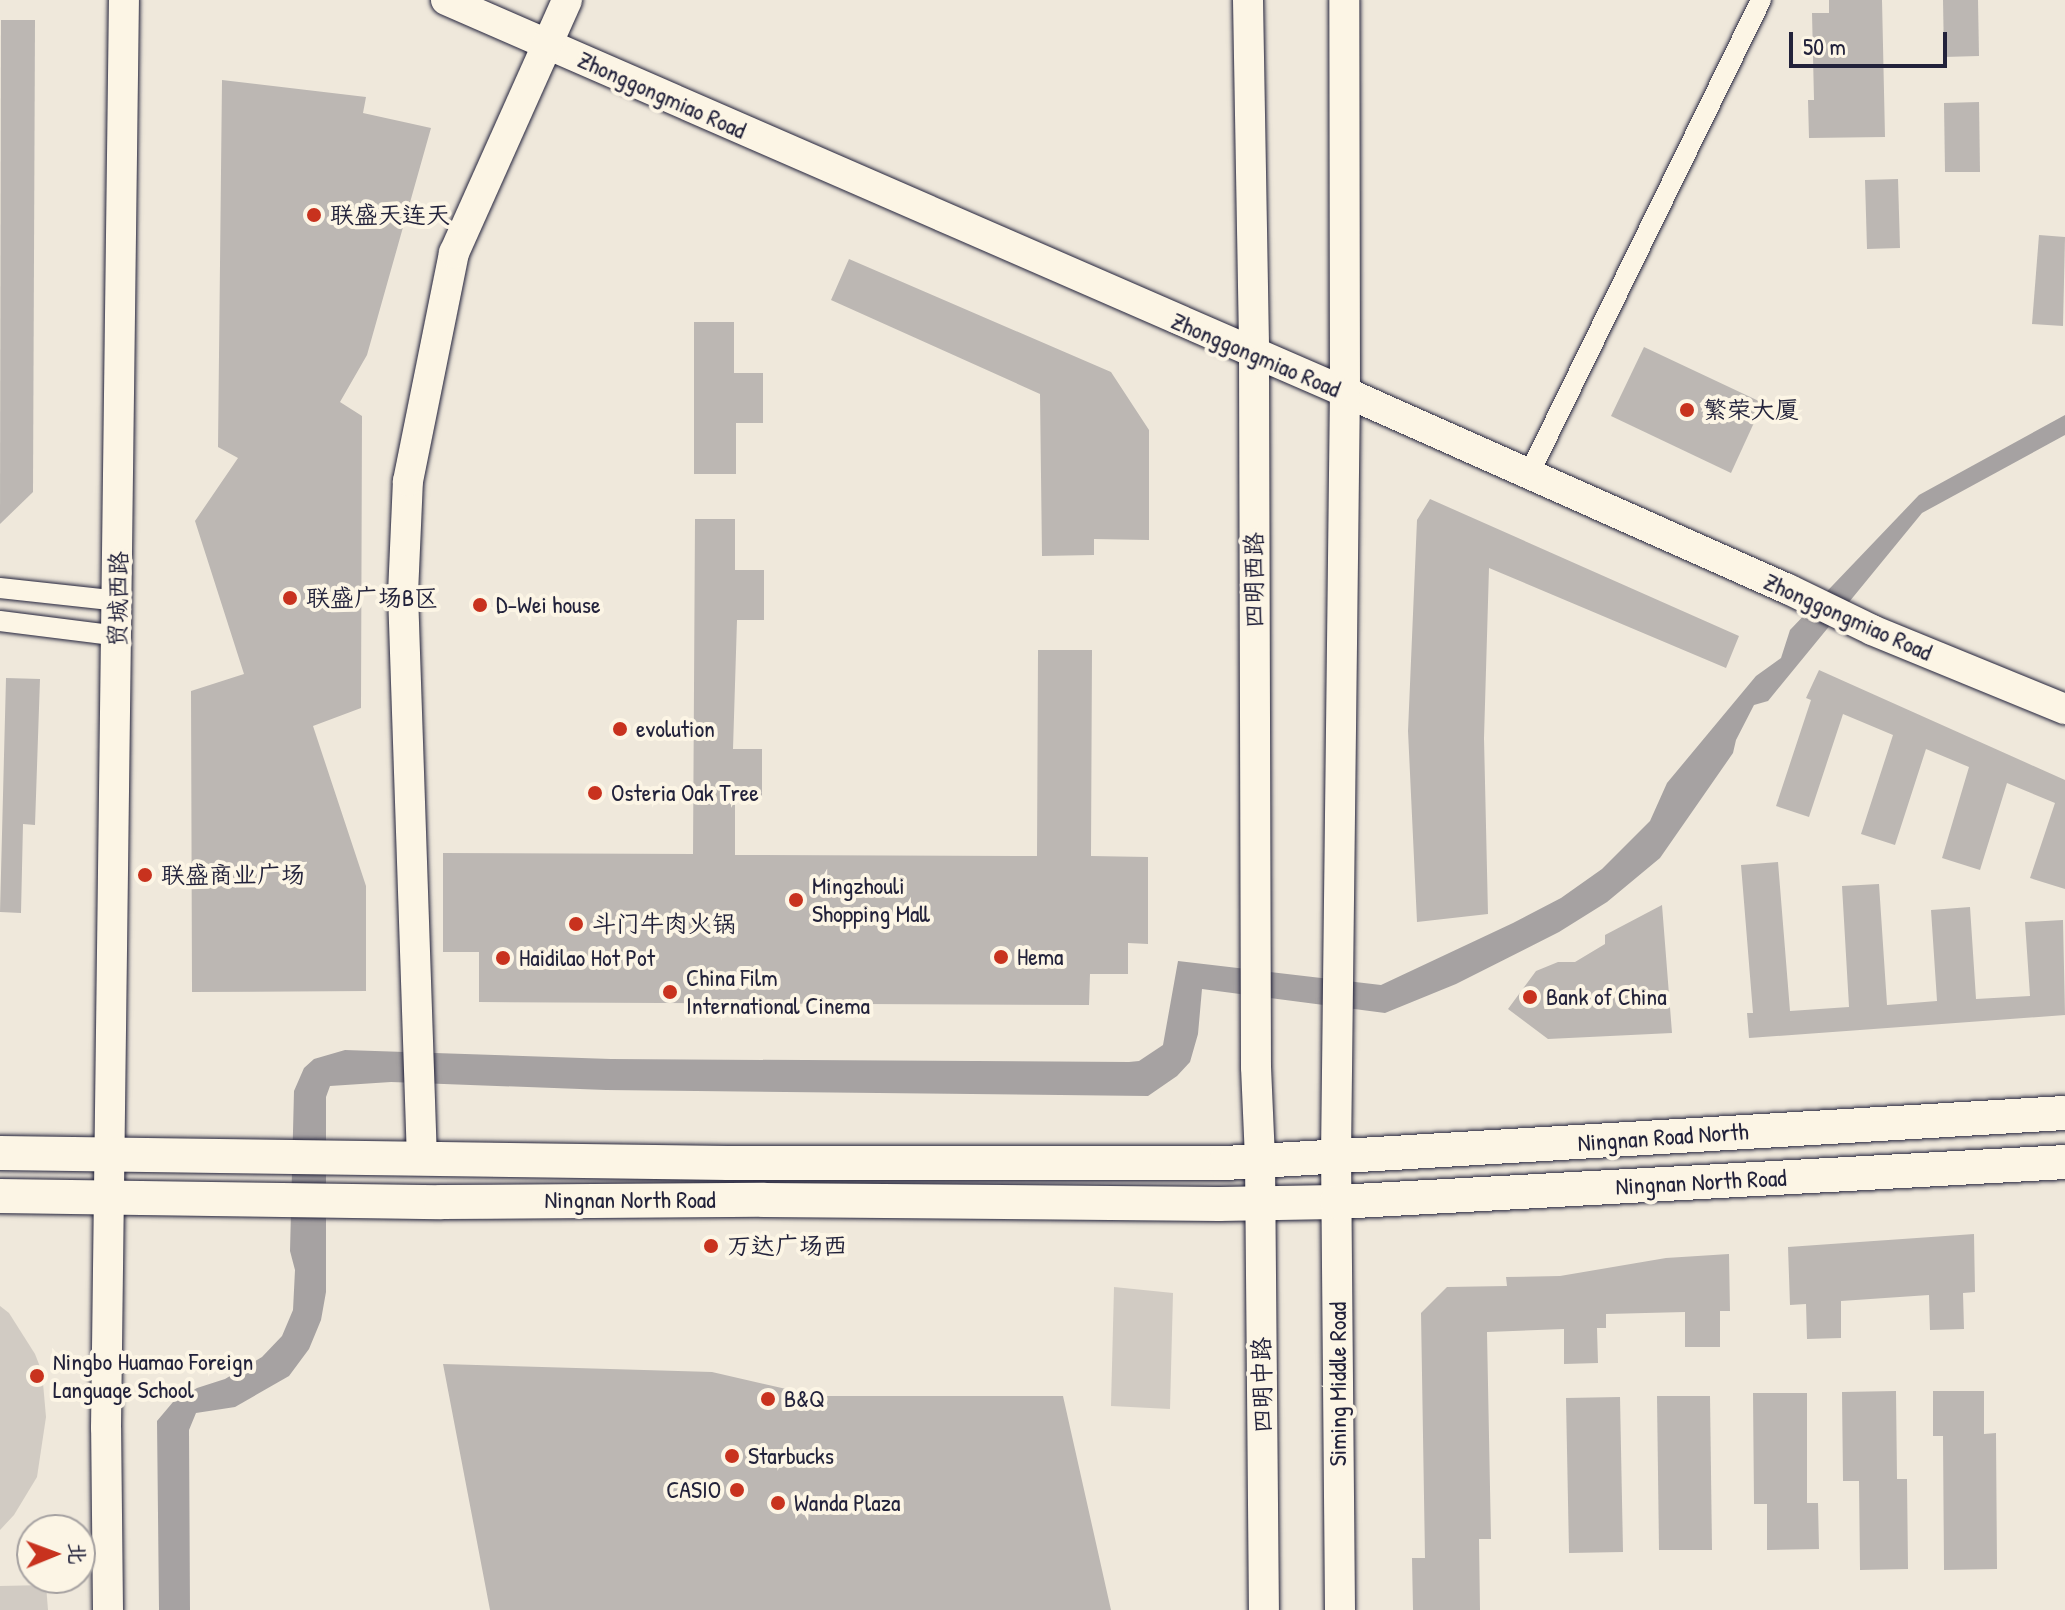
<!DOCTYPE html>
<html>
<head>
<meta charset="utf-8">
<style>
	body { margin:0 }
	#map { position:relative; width:2065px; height:1610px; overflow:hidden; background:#efe8db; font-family:"Patrick Hand","LXGW WenKai TC",sans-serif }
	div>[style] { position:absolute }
	.green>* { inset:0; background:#d1cbc3 }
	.water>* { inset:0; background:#a6a2a2 }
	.building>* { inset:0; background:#bcb7b3 }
	.roads { filter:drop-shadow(0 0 2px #22223b) drop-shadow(0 0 2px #22223b) }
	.street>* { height:20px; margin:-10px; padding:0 10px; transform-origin:10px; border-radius:10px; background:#fcf5e5 }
	.secondary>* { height:30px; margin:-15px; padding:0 15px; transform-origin:15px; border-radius:15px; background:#fcf5e5 }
	.primary>* { height:34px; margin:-17px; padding:0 17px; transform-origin:17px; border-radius:17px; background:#fcf5e5 }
	.dots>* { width:22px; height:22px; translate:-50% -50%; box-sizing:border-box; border:4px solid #fcf5e5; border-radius:50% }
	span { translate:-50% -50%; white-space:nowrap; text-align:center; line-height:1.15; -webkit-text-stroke:8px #fcf5e5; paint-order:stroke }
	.street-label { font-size:24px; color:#22223b }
	.poi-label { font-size:24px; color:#22223b }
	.left { translate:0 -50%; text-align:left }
	.right { translate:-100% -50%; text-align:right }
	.north { position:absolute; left:16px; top:1514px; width:80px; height:80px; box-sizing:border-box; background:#fcf5e5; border:2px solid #a5a1a1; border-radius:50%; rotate:89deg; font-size:22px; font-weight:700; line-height:32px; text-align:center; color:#22223b }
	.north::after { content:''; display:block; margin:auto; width:28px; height:36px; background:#c8321e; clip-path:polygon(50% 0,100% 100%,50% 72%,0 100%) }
	.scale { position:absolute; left:1789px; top:32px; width:158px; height:36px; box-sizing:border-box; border:4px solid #22223b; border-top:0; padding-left:10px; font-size:24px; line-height:28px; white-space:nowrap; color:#22223b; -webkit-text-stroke:6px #fcf5e5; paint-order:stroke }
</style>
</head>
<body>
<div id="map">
	<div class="green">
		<div style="clip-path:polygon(1114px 1287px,1173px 1293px,1170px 1409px,1111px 1406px)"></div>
		<div style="clip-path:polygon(0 1306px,9px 1313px,35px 1354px,42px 1372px,46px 1417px,37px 1477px,14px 1515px,0 1530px)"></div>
		<div style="clip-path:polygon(46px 1585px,48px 1610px,0 1610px,0 1586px)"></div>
	</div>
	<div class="water">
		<div style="clip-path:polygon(2065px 415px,2065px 435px,1922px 513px,1768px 701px,1754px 705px,1736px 740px,1733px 753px,1660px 858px,1607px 902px,1559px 932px,1456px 984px,1385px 1013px,1202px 989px,1198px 1034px,1190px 1062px,1177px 1076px,1148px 1096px,606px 1090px,391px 1082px,330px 1086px,326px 1097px,326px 1292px,321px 1320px,309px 1349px,289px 1376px,235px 1407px,196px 1413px,189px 1430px,190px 1610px,159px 1610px,157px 1421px,173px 1402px,197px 1388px,225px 1379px,262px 1357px,282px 1336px,293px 1310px,295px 1270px,290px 1251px,294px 1091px,304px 1068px,314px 1059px,345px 1050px,611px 1059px,1129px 1062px,1139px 1061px,1163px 1045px,1178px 961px,1381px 985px,1513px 923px,1561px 898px,1602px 869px,1650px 821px,1667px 783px,1756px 676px,1781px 658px,1790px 630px,1919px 495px)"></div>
	</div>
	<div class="building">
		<div style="clip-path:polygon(1829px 0,1882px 0,1885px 137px,1809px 138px,1808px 100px,1814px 100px,1812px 13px,1829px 13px)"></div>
		<div style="clip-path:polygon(1943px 0,1978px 0,1979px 56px,1944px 57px)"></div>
		<div style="clip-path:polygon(1px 20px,35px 20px,33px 492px,0 524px)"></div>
		<div style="clip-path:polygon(222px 80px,366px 97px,363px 113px,431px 128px,367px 355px,340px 402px,362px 416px,361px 708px,313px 726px,366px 886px,366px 991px,192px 992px,191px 691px,244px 674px,195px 521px,238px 458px,218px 447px)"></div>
		<div style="clip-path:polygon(1979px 102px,1980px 172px,1945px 172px,1944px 103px)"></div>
		<div style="clip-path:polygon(1898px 179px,1900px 248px,1867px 249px,1865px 180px)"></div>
		<div style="clip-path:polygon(2039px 235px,2065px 237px,2063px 326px,2032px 324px)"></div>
		<div style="clip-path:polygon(849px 259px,1111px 372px,1149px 430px,1149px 540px,1094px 539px,1094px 555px,1042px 556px,1040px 394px,831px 300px)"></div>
		<div style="clip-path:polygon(694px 322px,734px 322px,734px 373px,763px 373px,763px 423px,736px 423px,736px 474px,694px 474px)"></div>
		<div style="clip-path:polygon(1644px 347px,1763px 403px,1731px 473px,1611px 416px)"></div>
		<div style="clip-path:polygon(1430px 499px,1739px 636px,1726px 668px,1489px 568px,1484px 738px,1488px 914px,1417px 922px,1408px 731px,1417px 520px)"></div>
		<div style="clip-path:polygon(695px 519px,735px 519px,735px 570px,764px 570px,764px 620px,737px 620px,733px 749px,762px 749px,762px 800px,735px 799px,735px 855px,1037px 856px,1038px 650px,1092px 650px,1091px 856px,1148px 857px,1148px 944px,1128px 943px,1128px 974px,1090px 974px,1089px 1005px,479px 1002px,479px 952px,443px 952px,443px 853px,693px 854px)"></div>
		<div style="clip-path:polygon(1819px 670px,2065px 780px,2065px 889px,2030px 878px,2055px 803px,2007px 783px,1980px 870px,1942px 858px,1969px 767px,1926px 749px,1895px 845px,1861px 834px,1893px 735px,1843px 714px,1809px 817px,1776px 806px,1811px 700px,1806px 698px)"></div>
		<div style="clip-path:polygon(6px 678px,40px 679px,35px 825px,23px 824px,21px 913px,0 912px)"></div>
		<div style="clip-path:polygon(1778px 862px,1790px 1011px,1849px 1007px,1842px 886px,1879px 884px,1887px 1005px,1937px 1001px,1931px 910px,1970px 907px,1976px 999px,2030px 996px,2025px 922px,2063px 920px,2065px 1015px,1749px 1038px,1747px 1013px,1753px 1013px,1741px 865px)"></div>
		<div style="clip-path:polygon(1662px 905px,1672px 1033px,1548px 1039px,1508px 1009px,1536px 971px,1558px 962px,1575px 962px,1605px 944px,1605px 935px)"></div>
		<div style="clip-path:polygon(1974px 1234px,1975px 1292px,1963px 1293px,1964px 1329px,1930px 1330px,1929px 1295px,1841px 1301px,1841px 1338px,1807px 1339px,1806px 1304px,1790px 1305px,1788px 1247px)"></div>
		<div style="clip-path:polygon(1729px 1254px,1730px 1311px,1720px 1311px,1720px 1347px,1685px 1347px,1685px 1312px,1606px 1314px,1606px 1328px,1597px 1328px,1598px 1363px,1564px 1364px,1564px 1329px,1487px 1332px,1491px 1539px,1479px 1539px,1480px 1610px,1413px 1610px,1412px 1558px,1425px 1558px,1421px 1313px,1447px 1287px,1507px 1286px,1506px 1277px,1560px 1276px,1666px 1258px)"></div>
		<div style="clip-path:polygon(443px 1364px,712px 1372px,817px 1396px,1063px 1396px,1111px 1610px,490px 1610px)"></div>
		<div style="clip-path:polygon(1896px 1391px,1897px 1479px,1907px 1479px,1908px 1569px,1860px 1570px,1859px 1481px,1843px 1481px,1842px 1392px)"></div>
		<div style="clip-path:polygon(1933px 1391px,1984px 1391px,1984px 1434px,1996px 1433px,1997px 1569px,1944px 1570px,1943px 1436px,1933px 1436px)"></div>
		<div style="clip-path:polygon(1753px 1393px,1807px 1393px,1807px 1503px,1818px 1503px,1819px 1549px,1767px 1550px,1767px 1504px,1754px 1504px)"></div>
		<div style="clip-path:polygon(1657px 1396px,1710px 1396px,1712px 1550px,1659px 1550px)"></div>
		<div style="clip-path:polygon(1620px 1397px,1623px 1552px,1569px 1553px,1566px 1398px)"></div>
	</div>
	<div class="roads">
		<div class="street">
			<div style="left:1529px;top:474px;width:528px;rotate:-63.92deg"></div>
			<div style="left:0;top:588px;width:120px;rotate:6.2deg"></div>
			<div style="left:0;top:621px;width:119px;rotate:7.2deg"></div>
		</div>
		<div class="secondary">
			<div style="left:446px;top:0;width:981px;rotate:23.56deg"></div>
			<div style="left:1345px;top:392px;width:485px;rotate:24deg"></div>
			<div style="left:1788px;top:589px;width:93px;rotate:26deg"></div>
			<div style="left:1872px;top:630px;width:209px;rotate:22.3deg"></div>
			<div style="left:1248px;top:0;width:355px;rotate:89deg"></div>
			<div style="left:1254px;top:355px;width:712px;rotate:89.84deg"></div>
			<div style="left:1256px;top:1067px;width:93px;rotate:87.5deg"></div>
			<div style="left:1260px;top:1160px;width:450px;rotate:89.5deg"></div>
			<div style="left:422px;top:1160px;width:566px;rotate:-91.92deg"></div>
			<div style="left:403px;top:594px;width:113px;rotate:-87.5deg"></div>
			<div style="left:408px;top:481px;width:233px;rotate:-78.6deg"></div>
			<div style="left:454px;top:253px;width:277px;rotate:-65.9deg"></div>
			<div style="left:108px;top:1610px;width:182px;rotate:-90.6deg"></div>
			<div style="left:106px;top:1428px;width:1428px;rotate:-89.28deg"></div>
			<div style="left:1340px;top:1610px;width:453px;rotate:-90.5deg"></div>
			<div style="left:1336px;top:1157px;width:765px;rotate:-89.33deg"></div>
			<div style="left:1345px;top:392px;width:392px;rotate:-90.1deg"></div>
		</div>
		<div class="primary">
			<div style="left:0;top:1153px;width:728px;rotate:0.79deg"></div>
			<div style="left:728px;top:1163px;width:497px"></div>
			<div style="left:1225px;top:1163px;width:841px;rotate:-3.41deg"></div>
			<div style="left:0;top:1196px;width:441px;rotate:0.8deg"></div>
			<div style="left:441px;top:1202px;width:323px;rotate:-0.4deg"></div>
			<div style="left:764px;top:1200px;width:455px;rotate:0.5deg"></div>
			<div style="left:1219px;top:1204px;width:118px;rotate:-1deg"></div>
			<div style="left:1337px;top:1202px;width:729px;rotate:-3.14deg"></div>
		</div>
	</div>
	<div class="dots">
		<div style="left:314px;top:215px;background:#c8321e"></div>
		<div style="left:1687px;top:410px;background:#c8321e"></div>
		<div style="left:290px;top:598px;background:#c8321e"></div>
		<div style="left:480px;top:605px;background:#c8321e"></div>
		<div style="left:620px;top:729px;background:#c8321e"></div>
		<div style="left:595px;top:793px;background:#c8321e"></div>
		<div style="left:145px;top:875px;background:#c8321e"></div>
		<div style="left:796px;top:900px;background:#c8321e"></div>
		<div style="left:576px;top:924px;background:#c8321e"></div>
		<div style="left:1001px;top:957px;background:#c8321e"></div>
		<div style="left:503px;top:958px;background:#c8321e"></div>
		<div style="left:670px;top:992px;background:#c8321e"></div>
		<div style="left:1530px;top:997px;background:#c8321e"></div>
		<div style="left:711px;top:1246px;background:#c8321e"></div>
		<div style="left:37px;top:1376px;background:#c8321e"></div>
		<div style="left:768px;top:1399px;background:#c8321e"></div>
		<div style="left:732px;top:1456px;background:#c8321e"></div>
		<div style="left:737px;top:1490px;background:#c8321e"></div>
		<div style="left:778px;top:1503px;background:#c8321e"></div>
	</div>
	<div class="street-label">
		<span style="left:662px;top:95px;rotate:24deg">Zhonggongmiao Road</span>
		<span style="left:1256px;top:355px;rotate:23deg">Zhonggongmiao Road</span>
		<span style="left:1254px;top:580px;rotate:-90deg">四明西路</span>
		<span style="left:118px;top:599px;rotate:-89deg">贸城西路</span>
		<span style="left:1848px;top:617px;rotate:24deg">Zhonggongmiao Road</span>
		<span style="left:1663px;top:1137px;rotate:-4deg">Ningnan Road North</span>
		<span style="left:1701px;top:1182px;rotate:-3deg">Ningnan North Road</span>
		<span style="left:630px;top:1200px">Ningnan North Road</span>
		<span style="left:1338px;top:1384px;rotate:-90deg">Siming Middle Road</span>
		<span style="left:1262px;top:1385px;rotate:-91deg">四明中路</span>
	</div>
	<div class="poi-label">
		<span class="left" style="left:330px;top:215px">联盛天连天</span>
		<span class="left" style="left:1703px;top:410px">繁荣大厦</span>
		<span class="left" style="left:306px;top:598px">联盛广场B区</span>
		<span class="left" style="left:496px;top:605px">D-Wei house</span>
		<span class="left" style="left:636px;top:729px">evolution</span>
		<span class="left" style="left:611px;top:793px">Osteria Oak Tree</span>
		<span class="left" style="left:161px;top:875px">联盛商业广场</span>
		<span class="left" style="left:812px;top:900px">Mingzhouli<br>Shopping Mall</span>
		<span class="left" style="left:592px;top:924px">斗门牛肉火锅</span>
		<span class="left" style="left:1017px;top:957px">Hema</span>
		<span class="left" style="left:519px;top:958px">Haidilao Hot Pot</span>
		<span class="left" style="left:686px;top:992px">China Film<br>International Cinema</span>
		<span class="left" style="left:1546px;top:997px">Bank of China</span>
		<span class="left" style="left:727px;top:1246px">万达广场西</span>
		<span class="left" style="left:53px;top:1376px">Ningbo Huamao Foreign<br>Language School</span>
		<span class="left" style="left:784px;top:1399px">B&amp;Q</span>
		<span class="left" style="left:748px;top:1456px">Starbucks</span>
		<span class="right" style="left:721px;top:1490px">CASIO</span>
		<span class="left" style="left:794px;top:1503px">Wanda Plaza</span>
	</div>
	<div class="north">北</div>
	<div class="scale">50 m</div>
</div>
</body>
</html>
